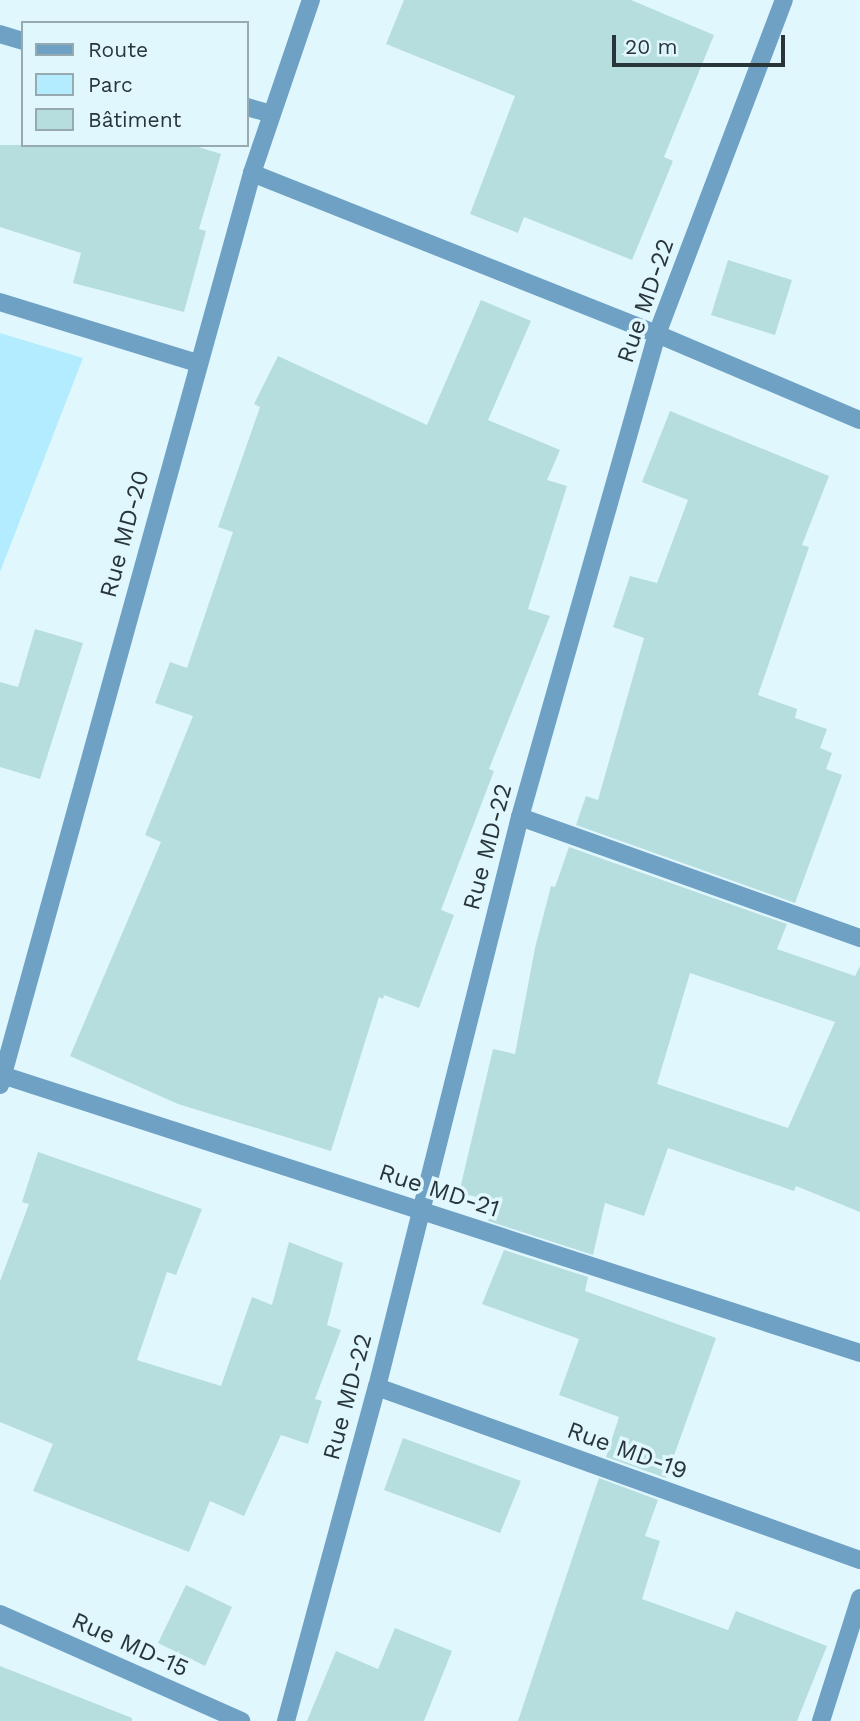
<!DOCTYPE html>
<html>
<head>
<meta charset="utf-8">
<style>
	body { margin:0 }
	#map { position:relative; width:860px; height:1721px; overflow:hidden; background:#e1f7fe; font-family:"Work Sans",sans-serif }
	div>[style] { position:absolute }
	.green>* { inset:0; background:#b3ecfe }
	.building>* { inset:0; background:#b7dedf }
	.minor>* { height:18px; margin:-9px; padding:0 9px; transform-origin:9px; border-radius:9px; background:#6ea1c4 }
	span { translate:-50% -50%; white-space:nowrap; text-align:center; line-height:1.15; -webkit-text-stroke:7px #e1f7fe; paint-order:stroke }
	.street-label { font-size:24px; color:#28363a }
	.legend { position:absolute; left:21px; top:21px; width:228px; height:126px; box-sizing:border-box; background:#e1f7fe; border:2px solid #97aab0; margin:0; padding:9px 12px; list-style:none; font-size:21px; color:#28363a }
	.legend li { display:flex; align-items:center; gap:14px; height:35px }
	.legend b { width:35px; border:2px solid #97aab0 }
	.scale { position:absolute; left:612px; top:35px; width:173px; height:32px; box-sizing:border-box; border:4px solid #28363a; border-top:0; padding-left:9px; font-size:21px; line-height:24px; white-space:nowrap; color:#28363a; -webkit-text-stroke:5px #e1f7fe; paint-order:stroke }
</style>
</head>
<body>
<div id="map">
	<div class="green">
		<div style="clip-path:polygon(0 333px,83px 358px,0 572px)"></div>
	</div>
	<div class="building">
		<div style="clip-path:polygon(404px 0,631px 0,714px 35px,664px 157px,673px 161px,632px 260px,524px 217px,518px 233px,470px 214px,515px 96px,386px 44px)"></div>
		<div style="clip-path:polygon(0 145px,192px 145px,221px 154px,199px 229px,206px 231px,184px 312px,73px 283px,81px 253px,0 227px)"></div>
		<div style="clip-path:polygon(728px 260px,792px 280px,775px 335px,711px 315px)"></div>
		<div style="clip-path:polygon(481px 300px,531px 321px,488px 420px,560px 450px,547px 480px,567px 486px,528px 609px,550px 616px,489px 769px,494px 771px,441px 910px,454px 915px,419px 1008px,384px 995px,383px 999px,379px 997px,331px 1151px,178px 1104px,70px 1056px,161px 842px,145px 835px,193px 716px,155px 703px,170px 662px,187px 668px,233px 532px,218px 527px,260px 407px,254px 404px,278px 356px,427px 425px)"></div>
		<div style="clip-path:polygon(670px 411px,829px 476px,802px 545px,809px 547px,758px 695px,797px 709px,795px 718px,827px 729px,820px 748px,832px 753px,826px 769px,842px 775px,795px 903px,576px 825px,586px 796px,598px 800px,644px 638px,613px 627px,630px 576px,657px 583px,688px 500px,642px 482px)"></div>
		<div style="clip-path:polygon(35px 629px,83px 643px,40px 779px,0 767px,0 682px,18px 687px)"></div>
		<div style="clip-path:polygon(evenodd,569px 847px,787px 924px,777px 949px,855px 976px,860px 966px,860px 1212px,796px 1186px,794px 1191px,668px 1148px,644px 1216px,605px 1203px,593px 1255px,488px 1221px,495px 1201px,459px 1193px,493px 1049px,515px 1054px,535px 948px,551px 886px,555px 887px,569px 847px,690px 973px,835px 1022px,788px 1128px,657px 1084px,690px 973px)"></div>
		<div style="clip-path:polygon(38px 1152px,202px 1209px,176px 1275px,167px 1272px,137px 1360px,221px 1386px,252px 1297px,272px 1305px,289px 1242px,343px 1263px,327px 1325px,341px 1330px,315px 1399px,322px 1401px,308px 1444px,281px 1435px,244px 1516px,210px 1501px,189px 1552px,33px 1491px,53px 1444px,0 1422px,0 1281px,29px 1204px,22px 1202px)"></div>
		<div style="clip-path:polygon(504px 1250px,588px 1277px,585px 1291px,716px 1338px,666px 1478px,606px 1457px,619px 1417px,559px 1395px,579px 1339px,482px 1304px)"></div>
		<div style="clip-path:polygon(403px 1438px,521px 1481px,500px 1533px,384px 1490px)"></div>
		<div style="clip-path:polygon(599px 1478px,658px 1500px,645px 1536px,660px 1541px,642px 1599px,728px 1630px,736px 1611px,827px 1646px,797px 1721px,518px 1721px)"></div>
		<div style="clip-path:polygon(186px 1585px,232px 1607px,205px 1666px,158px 1643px)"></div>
		<div style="clip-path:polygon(395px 1628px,452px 1651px,424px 1721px,307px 1721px,336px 1651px,378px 1669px)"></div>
		<div style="clip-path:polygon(0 1666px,132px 1718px,132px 1721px,0 1721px)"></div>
	</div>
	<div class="minor">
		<div style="left:0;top:34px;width:24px;rotate:17deg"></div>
		<div style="left:247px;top:107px;width:25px;rotate:16deg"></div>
		<div style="left:252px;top:173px;width:436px;rotate:21.7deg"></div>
		<div style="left:657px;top:334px;width:220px;rotate:23deg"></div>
		<div style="left:0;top:302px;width:206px;rotate:17.2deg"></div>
		<div style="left:520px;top:817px;width:361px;rotate:19.6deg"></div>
		<div style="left:2px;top:1075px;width:902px;rotate:17.95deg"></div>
		<div style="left:0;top:1085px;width:946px;rotate:-74.55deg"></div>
		<div style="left:252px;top:173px;width:183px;rotate:-71.2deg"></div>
		<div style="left:377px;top:1387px;width:513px;rotate:19.71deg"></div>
		<div style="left:0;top:1614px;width:264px;rotate:23.9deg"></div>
		<div style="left:286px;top:1721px;width:346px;rotate:-74.8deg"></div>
		<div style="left:377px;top:1387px;width:588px;rotate:-75.92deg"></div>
		<div style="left:520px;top:817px;width:502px;rotate:-74.16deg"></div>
		<div style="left:657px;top:334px;width:357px;rotate:-69.2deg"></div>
		<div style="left:821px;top:1721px;width:129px;rotate:-72.4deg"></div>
	</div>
	<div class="street-label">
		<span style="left:646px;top:301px;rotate:-71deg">Rue MD-22</span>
		<span style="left:125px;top:534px;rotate:-75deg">Rue MD-20</span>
		<span style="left:488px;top:847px;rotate:-75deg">Rue MD-22</span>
		<span style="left:439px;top:1191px;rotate:18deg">Rue MD-21</span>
		<span style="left:348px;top:1397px;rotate:-75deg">Rue MD-22</span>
		<span style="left:627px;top:1451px;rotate:20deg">Rue MD-19</span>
		<span style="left:130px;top:1645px;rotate:24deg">Rue MD-15</span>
	</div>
	<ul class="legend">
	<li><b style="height:9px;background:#6ea1c4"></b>Route</li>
	<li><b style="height:19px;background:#b3ecfe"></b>Parc</li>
	<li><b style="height:19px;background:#b7dedf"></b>Bâtiment</li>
	</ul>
	<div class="scale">20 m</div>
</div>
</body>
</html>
